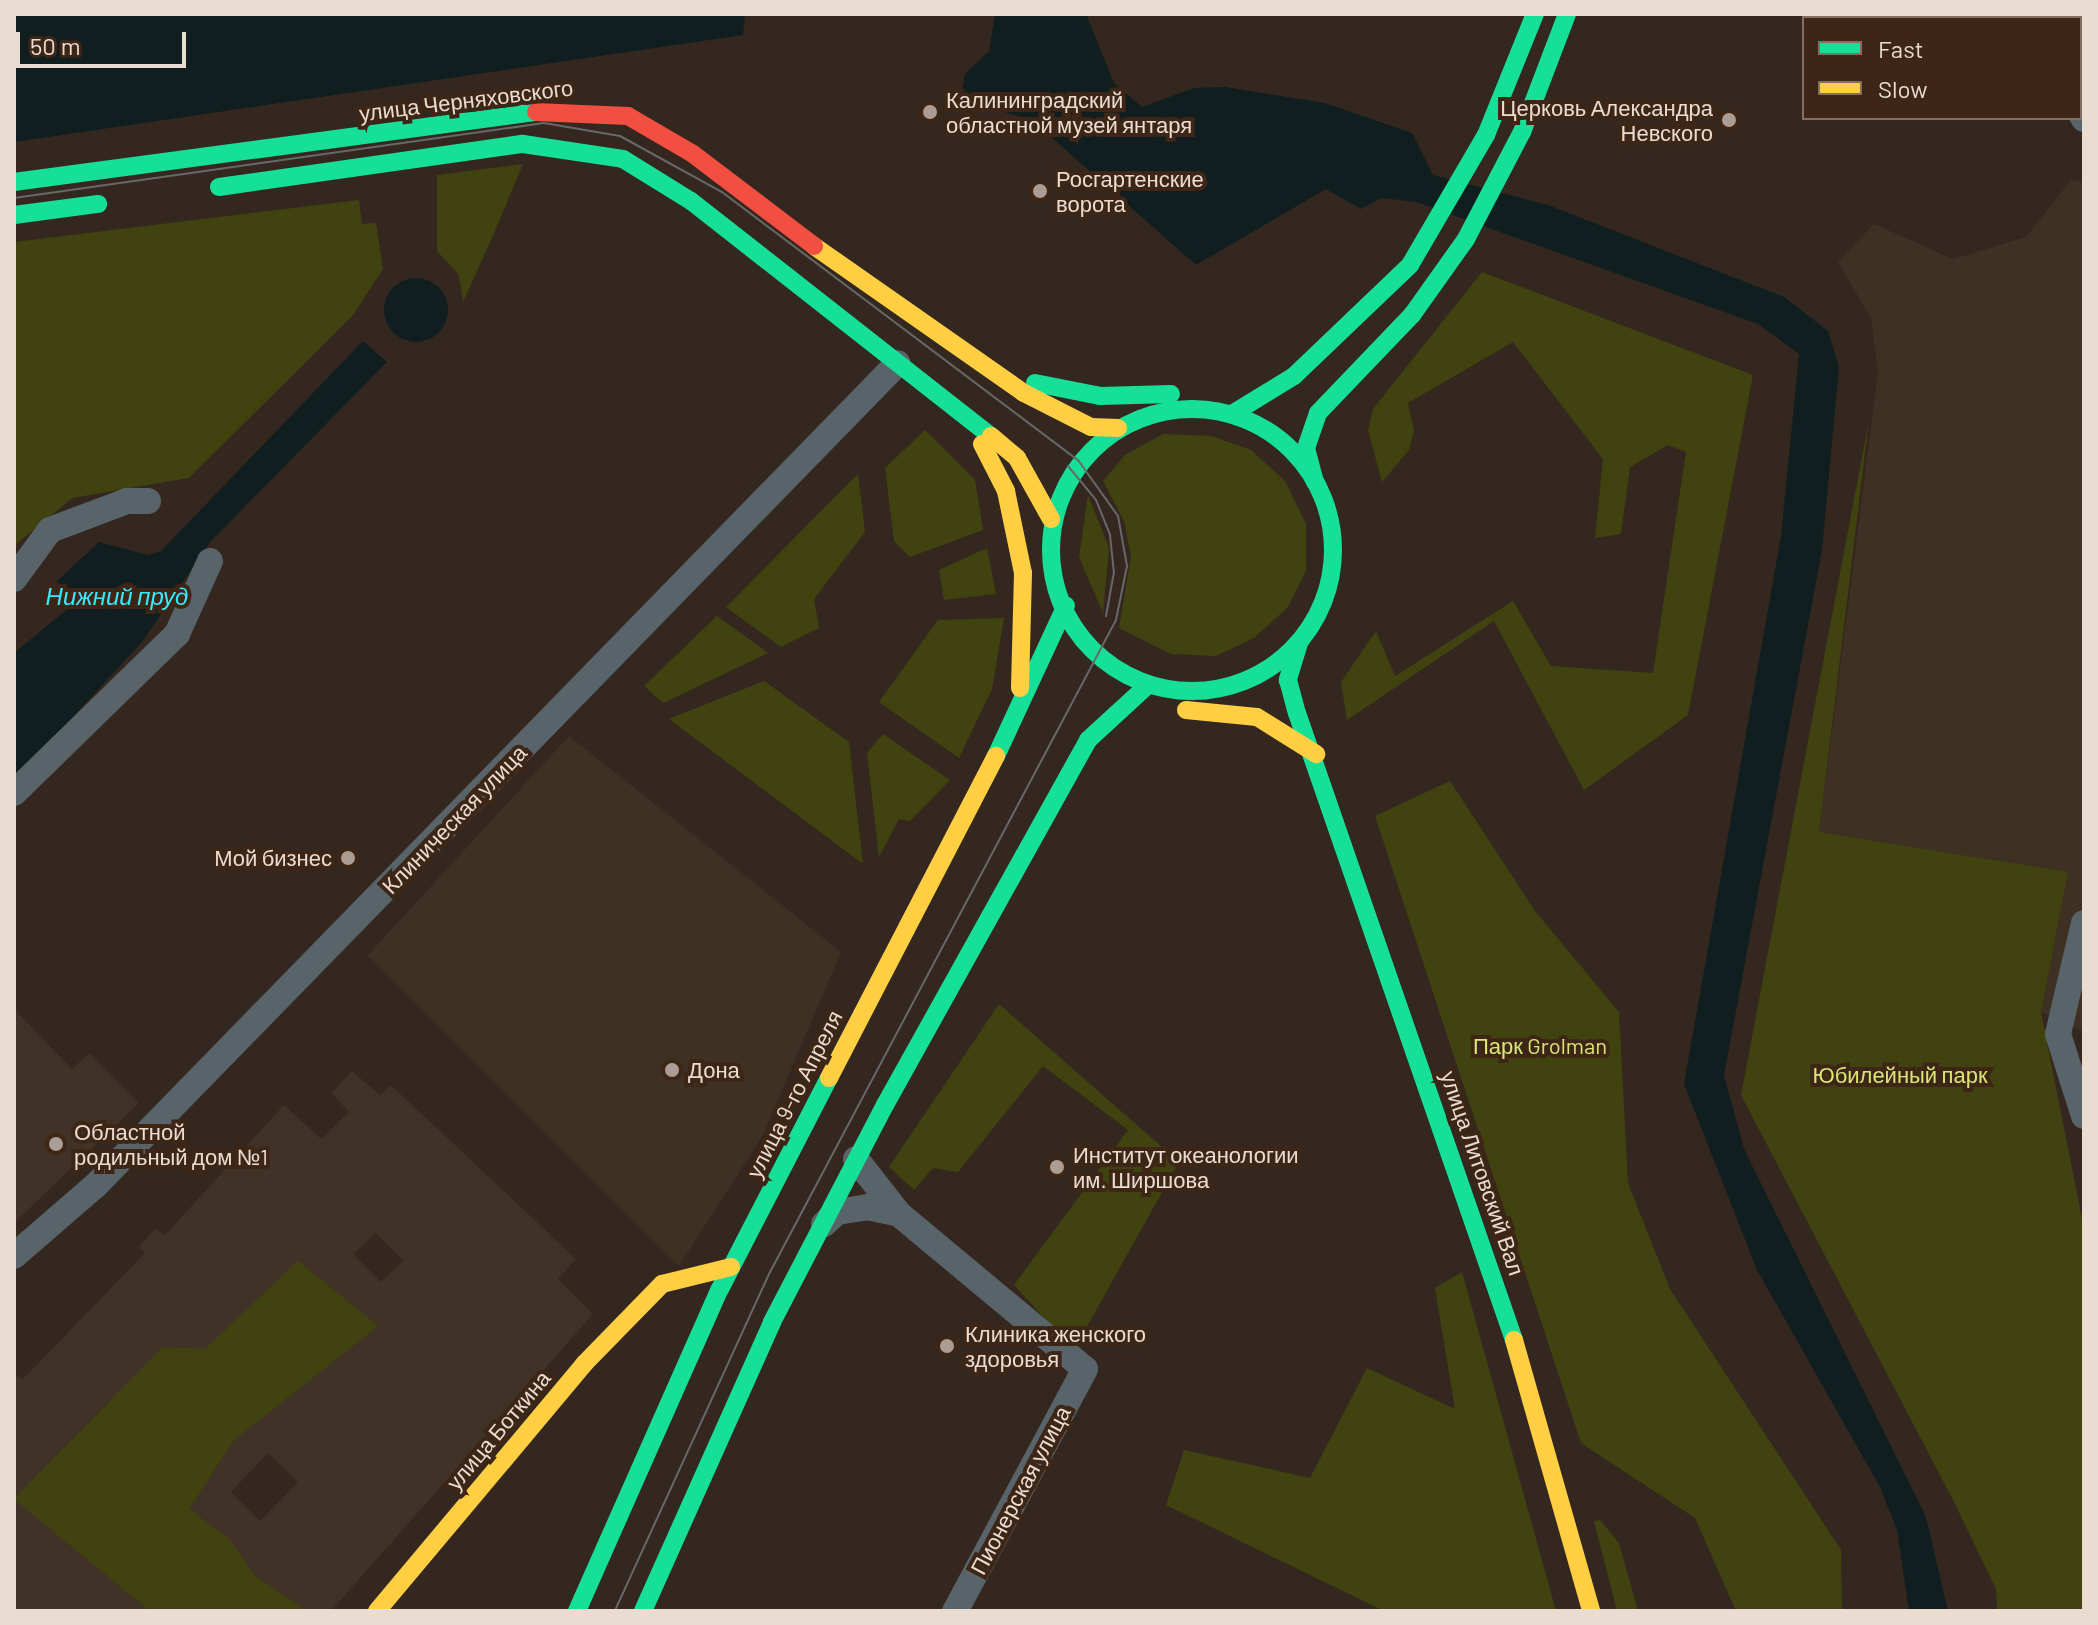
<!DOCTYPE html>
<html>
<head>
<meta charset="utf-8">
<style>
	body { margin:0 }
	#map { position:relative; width:2098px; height:1625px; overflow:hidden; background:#34271f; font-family:Barlow,sans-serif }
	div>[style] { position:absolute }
	.commercial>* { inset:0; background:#3e3023 }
	.medical>* { inset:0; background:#413227 }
	.green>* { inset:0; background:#40430f }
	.water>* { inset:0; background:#111e1f }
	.round { border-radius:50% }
	.street>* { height:26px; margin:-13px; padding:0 13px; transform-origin:13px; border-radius:13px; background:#59646a }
	.fast>* { height:18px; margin:-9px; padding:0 9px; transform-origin:9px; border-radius:9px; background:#16e098 }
	.fast>.ring { margin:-9px; padding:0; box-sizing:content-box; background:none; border:18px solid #16e098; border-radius:50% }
	.slow>* { height:18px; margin:-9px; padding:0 9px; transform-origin:9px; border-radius:9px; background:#ffcf43 }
	.jam>* { height:18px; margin:-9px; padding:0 9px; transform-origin:9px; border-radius:9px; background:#f24e42 }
	.tram>* { height:2px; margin:-1px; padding:0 1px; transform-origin:1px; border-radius:1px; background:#676868 }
	.dots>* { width:22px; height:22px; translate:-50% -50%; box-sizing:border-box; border:4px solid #3d2616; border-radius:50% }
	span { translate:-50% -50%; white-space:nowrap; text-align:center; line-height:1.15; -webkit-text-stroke:8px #3d2616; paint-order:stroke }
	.poi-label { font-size:22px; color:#ebdcd2 }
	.left { translate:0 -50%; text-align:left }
	.right { translate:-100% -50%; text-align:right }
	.street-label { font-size:22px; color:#ebdcd2 }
	.park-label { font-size:22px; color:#dae675 }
	.water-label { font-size:24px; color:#36ebfd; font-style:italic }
	.frame { position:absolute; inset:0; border:16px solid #ebdcd2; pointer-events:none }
	.legend { position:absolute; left:1802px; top:16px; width:280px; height:104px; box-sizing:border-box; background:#3d2616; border:2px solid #836f61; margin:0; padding:10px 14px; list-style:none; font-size:24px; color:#ebdcd2 }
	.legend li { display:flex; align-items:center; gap:16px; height:40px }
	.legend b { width:40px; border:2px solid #836f61 }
	.scale { position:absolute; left:16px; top:32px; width:170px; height:36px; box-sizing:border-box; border:4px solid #ebdcd2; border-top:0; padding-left:10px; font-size:24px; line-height:28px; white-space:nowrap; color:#ebdcd2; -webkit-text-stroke:6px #3d2616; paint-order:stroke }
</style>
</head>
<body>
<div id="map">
	<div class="commercial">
		<div style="clip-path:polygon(2071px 180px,2084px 183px,2084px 1032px,2041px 1012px,2067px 872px,1819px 832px,1878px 373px,1871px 318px,1838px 262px,1874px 224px,1953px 259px,2026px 237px)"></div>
		<div style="clip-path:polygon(569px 736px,841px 952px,763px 1135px,679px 1266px,368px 955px)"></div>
	</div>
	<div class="medical">
		<div style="clip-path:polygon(14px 1009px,72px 1069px,89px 1053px,139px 1103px,14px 1223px)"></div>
		<div style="clip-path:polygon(evenodd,352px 1071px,380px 1095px,391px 1085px,576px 1259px,558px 1279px,593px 1314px,331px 1611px,14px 1611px,14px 1372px,22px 1380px,145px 1253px,139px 1246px,156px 1228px,165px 1235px,284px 1105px,321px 1139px,349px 1112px,331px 1093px,352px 1071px,376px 1233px,403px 1261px,381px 1282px,353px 1254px,376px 1233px,352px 1071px,268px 1453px,298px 1482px,260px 1521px,231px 1492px,268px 1453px)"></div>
	</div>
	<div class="green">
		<div style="clip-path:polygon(523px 164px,491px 240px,463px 302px,459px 275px,437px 251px,437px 175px)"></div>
		<div style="clip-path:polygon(359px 200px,362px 224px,376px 223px,383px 269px,353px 315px,189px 478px,72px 498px,14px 546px,14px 242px)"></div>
		<div style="clip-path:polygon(1482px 272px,1753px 375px,1688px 715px,1584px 790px,1494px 621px,1347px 720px,1341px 682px,1376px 631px,1395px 676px,1513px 601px,1551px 666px,1653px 673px,1686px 452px,1668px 445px,1630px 467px,1621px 534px,1595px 538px,1603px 459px,1513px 342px,1408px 403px,1414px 431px,1409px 450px,1382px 482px,1368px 430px,1373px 409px)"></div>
		<div style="clip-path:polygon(1869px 420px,1819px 832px,2068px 872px,2041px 1012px,2084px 1229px,2084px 1611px,1997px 1611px,1996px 1589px,1953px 1500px,1741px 1095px)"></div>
		<div style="clip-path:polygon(925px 430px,975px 480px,983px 530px,910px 557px,894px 541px,885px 468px)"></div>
		<div style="clip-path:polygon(1163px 434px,1212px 436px,1251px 450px,1285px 481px,1306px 524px,1306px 571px,1288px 607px,1254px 638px,1216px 656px,1171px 654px,1119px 628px,1131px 557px,1124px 521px,1103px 481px,1125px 455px)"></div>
		<div style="clip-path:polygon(858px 474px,865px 532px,814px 599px,819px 628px,781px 647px,726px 607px)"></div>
		<div style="clip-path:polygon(1088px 495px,1109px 548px,1103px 613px,1079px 557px)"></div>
		<div style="clip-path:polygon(987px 548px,996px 594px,944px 600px,939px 570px)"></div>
		<div style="clip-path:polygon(717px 616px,768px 653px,663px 703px,644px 686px)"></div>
		<div style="clip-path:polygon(1004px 618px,992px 689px,959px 758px,879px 702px,938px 620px)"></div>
		<div style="clip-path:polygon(764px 681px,849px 742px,863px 864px,669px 719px)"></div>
		<div style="clip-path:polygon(883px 734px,950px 780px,910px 821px,899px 819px,879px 857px,867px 753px)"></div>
		<div style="clip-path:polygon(1450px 781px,1535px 911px,1619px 1012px,1628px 1183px,1670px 1289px,1841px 1550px,1842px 1611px,1736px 1611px,1695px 1518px,1581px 1443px,1375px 816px)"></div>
		<div style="clip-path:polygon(999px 1004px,1179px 1162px,1085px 1330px,1059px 1334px,1014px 1285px,1128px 1130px,1043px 1066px,958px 1172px,933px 1168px,914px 1190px,889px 1167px)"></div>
		<div style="clip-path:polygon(298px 1261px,378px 1326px,234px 1440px,189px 1509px,229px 1539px,255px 1576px,307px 1611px,150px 1611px,14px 1499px,163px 1347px,205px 1349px)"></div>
		<div style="clip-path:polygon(1462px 1272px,1556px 1611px,1384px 1611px,1166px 1505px,1184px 1450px,1310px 1478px,1367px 1368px,1455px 1409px,1435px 1288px)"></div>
		<div style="clip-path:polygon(1600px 1520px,1619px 1543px,1638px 1611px,1617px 1611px,1594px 1521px)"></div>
	</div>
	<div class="water">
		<div style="clip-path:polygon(14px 14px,745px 14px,743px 35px,14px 142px)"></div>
		<div style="clip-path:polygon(995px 14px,1086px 14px,1114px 83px,1142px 107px,1194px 88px,1225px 87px,1325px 103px,1412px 133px,1433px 175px,1548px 205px,1784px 297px,1828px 331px,1839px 367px,1822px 550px,1724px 1075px,1744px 1149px,1926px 1517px,1948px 1611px,1909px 1611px,1897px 1530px,1880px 1487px,1757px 1270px,1684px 1084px,1781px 536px,1799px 354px,1758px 324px,1416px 202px,1382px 198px,1361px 209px,1326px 189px,1196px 265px,1033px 121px,961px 98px,965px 74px,989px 51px)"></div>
		<div class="round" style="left:384px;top:278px;width:64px;height:64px"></div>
		<div style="clip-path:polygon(363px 341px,387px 362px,211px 541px,142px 642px,14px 781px,14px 653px,70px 607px,57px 581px,99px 542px,148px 555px,161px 551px)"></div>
	</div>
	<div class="street">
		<div style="left:2020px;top:14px;width:5px;rotate:53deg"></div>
		<div style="left:2080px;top:112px;width:8px;rotate:60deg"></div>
		<div style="left:14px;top:579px;width:61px;rotate:-53.7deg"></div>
		<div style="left:50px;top:530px;width:82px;rotate:-20.6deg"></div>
		<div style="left:127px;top:501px;width:21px"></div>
		<div style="left:14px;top:793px;width:228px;rotate:-44.3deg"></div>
		<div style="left:177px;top:634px;width:80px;rotate:-65.7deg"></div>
		<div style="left:2084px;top:923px;width:114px;rotate:103.2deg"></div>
		<div style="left:2058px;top:1034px;width:86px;rotate:72.4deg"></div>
		<div style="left:856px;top:1159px;width:70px;rotate:52deg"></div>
		<div style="left:899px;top:1214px;width:242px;rotate:39.8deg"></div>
		<div style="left:1085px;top:1369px;width:275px;rotate:118.2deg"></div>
		<div style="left:824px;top:1224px;width:18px;rotate:-43deg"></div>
		<div style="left:837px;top:1212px;width:30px;rotate:-9deg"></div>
		<div style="left:867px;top:1207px;width:33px;rotate:12deg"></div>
		<div style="left:14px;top:1256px;width:108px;rotate:-40.9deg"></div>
		<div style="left:96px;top:1185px;width:1148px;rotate:-45.71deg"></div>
	</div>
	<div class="fast">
		<div style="left:14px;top:182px;width:527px;rotate:-7.64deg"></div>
		<div style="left:219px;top:187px;width:307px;rotate:-8.1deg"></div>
		<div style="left:523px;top:144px;width:101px;rotate:8.5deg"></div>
		<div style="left:623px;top:159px;width:80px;rotate:31.7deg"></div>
		<div style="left:691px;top:201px;width:381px;rotate:38.1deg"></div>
		<div style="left:14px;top:215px;width:85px;rotate:-7.5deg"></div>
		<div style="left:1035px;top:383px;width:66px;rotate:11.3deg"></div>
		<div style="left:1100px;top:396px;width:71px;rotate:-1.6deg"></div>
		<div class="ring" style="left:1051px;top:409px;width:264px;height:264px"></div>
		<div style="left:1232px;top:414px;width:73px;rotate:-31.5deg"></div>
		<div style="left:1294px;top:376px;width:161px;rotate:-43.7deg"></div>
		<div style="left:1410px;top:265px;width:151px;rotate:-59.7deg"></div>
		<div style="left:1486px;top:135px;width:131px;rotate:-68deg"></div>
		<div style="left:1315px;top:482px;width:35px;rotate:-105deg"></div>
		<div style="left:1306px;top:448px;width:37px;rotate:-71deg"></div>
		<div style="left:1318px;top:413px;width:136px;rotate:-46.2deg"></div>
		<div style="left:1412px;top:315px;width:93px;rotate:-54.6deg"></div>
		<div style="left:1466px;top:239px;width:121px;rotate:-62.4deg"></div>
		<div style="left:1522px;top:132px;width:126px;rotate:-69.1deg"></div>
		<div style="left:1299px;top:643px;width:39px;rotate:107deg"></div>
		<div style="left:1288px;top:680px;width:34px;rotate:75deg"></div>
		<div style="left:1297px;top:713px;width:663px;rotate:70.91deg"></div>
		<div style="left:996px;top:756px;width:166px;rotate:-65.1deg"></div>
		<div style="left:577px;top:1611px;width:352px;rotate:-66.1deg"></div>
		<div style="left:720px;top:1289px;width:237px;rotate:-62.7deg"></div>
		<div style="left:643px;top:1611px;width:316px;rotate:-65.9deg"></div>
		<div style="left:772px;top:1322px;width:245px;rotate:-62.5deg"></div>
		<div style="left:885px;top:1105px;width:418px;rotate:-60.9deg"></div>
		<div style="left:1088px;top:740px;width:80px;rotate:-42.5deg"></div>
	</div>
	<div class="slow">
		<div style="left:814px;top:246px;width:256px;rotate:35deg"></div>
		<div style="left:1024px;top:393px;width:75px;rotate:26.9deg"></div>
		<div style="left:1091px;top:427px;width:27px;rotate:2deg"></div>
		<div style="left:991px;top:436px;width:34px;rotate:40deg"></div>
		<div style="left:1017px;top:458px;width:70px;rotate:60.9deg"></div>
		<div style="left:982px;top:444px;width:53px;rotate:62.9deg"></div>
		<div style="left:1006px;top:491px;width:84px;rotate:78.3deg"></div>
		<div style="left:1023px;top:573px;width:115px;rotate:91.5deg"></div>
		<div style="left:1186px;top:710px;width:71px;rotate:5.6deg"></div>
		<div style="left:1257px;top:717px;width:70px;rotate:32.1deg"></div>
		<div style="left:829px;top:1078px;width:363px;rotate:-62.6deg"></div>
		<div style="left:662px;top:1284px;width:71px;rotate:-13.8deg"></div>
		<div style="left:1514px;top:1340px;width:282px;rotate:74.1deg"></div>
		<div style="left:377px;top:1611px;width:322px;rotate:-50deg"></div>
		<div style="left:584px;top:1364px;width:112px;rotate:-45.7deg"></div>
	</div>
	<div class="jam">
		<div style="left:536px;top:112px;width:92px;rotate:2.5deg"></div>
		<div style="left:628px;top:116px;width:75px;rotate:30.3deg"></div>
		<div style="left:693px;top:154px;width:152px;rotate:37.2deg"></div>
	</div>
	<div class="tram">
		<div style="left:14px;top:198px;width:535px;rotate:-8.05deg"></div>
		<div style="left:544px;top:123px;width:77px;rotate:9.7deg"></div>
		<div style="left:620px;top:136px;width:116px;rotate:28.8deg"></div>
		<div style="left:722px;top:192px;width:446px;rotate:37deg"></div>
		<div style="left:1078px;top:460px;width:69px;rotate:54.5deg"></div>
		<div style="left:1118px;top:516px;width:51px;rotate:79.8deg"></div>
		<div style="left:1127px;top:566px;width:55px;rotate:101.5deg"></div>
		<div style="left:1116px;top:620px;width:740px;rotate:117.95deg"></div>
		<div style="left:769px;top:1274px;width:371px;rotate:114.6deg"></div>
		<div style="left:1068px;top:466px;width:44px;rotate:50.5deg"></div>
		<div style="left:1096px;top:500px;width:38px;rotate:68deg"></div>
		<div style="left:1110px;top:535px;width:37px;rotate:84deg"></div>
		<div style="left:1114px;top:572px;width:45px;rotate:100.3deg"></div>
	</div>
	<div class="dots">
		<div style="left:930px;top:112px;background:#ab9d93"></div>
		<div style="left:1729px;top:120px;background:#ab9d93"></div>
		<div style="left:1040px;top:191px;background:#ab9d93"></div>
		<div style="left:348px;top:858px;background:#ab9d93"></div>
		<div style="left:672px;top:1070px;background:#ab9d93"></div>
		<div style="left:56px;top:1144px;background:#ab9d93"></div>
		<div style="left:1057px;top:1167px;background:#ab9d93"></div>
		<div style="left:947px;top:1346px;background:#ab9d93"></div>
	</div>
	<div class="poi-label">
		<span class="left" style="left:946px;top:112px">Калининградский<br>областной музей янтаря</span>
		<span class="right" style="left:1713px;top:120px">Церковь Александра<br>Невского</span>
		<span class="left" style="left:1056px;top:191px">Росгартенские<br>ворота</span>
		<span class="right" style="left:332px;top:858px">Мой бизнес</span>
		<span class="left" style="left:688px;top:1070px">Дона</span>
		<span class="left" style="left:74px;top:1144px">Областной<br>родильный дом №1</span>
		<span class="left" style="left:1073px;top:1167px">Институт океанологии<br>им. Ширшова</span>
		<span class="left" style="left:965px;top:1346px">Клиника женского<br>здоровья</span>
	</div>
	<div class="street-label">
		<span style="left:466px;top:100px;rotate:-7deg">улица Черняховского</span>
		<span style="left:454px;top:819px;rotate:-46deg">Клиническая улица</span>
		<span style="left:794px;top:1094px;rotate:-63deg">улица 9-го Апреля</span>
		<span style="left:1483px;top:1173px;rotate:71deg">улица Литовский Вал</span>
		<span style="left:498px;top:1430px;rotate:-50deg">улица Боткина</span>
		<span style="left:1020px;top:1490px;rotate:-62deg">Пионерская улица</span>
	</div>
	<div class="park-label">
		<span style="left:1540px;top:1046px">Парк Grolman</span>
		<span style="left:1900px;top:1075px">Юбилейный парк</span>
	</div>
	<div class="water-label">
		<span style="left:117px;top:596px">Нижний пруд</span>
	</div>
	<div class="frame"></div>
	<ul class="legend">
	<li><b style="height:10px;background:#16e098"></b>Fast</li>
	<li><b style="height:10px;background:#ffcf43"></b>Slow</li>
	</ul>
	<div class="scale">50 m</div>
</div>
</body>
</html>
